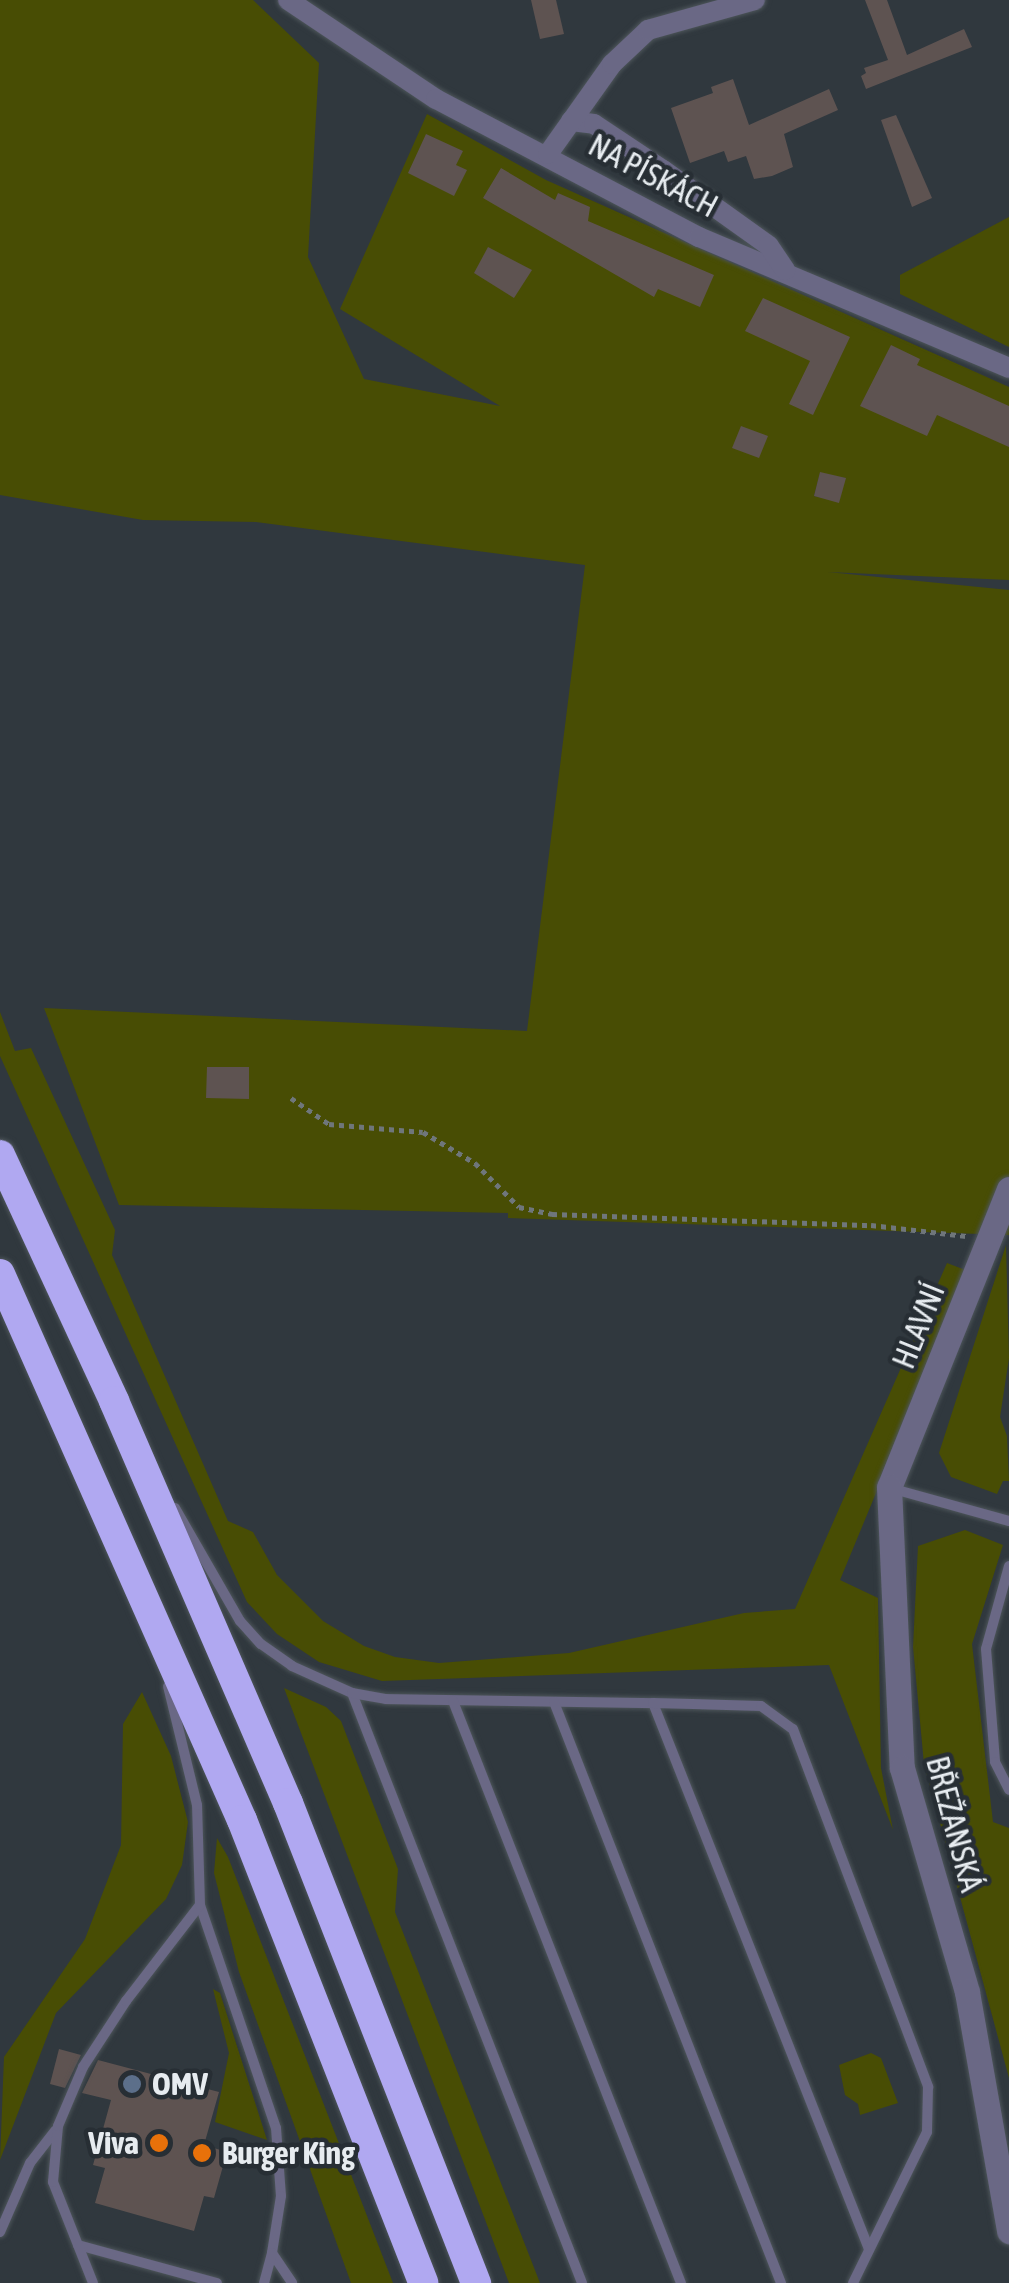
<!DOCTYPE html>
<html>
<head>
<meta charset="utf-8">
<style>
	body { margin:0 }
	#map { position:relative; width:1009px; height:2283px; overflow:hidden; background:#30383e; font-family:"Asap Condensed",sans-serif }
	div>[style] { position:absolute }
	.green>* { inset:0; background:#484d04 }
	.building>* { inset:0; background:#5e5351 }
	.path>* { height:5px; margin-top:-2.5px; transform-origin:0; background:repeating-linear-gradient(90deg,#6f767b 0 5px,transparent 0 10px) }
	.roads { filter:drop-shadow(0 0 2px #4d555a) drop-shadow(0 0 2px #4d555a) }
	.service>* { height:10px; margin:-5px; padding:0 5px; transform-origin:5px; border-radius:5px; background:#6a6885 }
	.minor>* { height:20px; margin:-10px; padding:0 10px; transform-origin:10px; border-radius:10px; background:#6a6885 }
	.tertiary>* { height:25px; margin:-12.5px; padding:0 12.5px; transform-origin:12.5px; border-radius:12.5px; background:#6a6885 }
	.motorway>* { height:30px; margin:-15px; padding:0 15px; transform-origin:15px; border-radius:15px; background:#b0a8f1 }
	.dots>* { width:28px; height:28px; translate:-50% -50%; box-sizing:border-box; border:5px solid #272e34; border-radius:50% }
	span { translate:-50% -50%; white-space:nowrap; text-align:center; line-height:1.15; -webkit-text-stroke:9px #272e34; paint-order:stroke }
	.street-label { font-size:32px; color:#e7ecf0 }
	.poi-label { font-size:32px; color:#e7ecf0; font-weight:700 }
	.left { translate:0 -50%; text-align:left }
	.right { translate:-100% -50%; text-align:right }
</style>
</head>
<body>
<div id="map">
	<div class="green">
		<div style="clip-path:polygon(evenodd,0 0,253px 0,319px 63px,308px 257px,364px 379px,500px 406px,340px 309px,427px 114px,546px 180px,1009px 387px,1009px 580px,828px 572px,1009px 590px,1009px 1235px,508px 1218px,508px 1213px,119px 1205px,44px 1008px,527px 1031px,585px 565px,256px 522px,143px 520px,0 495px,0 0,820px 473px,845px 478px,839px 502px,814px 496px,820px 473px)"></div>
		<div style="clip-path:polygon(1009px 217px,1009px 347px,900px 294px,900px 275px)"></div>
		<div style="clip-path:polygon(0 1012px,15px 1051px,31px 1048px,115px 1230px,112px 1255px,228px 1521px,253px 1532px,277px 1575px,323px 1621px,364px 1646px,395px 1657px,439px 1663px,569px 1653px,744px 1613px,795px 1609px,947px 1263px,968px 1271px,840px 1580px,878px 1598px,881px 1768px,893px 1830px,829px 1665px,382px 1681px,319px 1662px,277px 1634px,247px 1602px,0 1056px)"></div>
		<div style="clip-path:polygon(1006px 1245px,1009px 1358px,1000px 1417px,1007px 1436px,1009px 1481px,1003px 1481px,997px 1494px,951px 1477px,939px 1453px)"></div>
		<div style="clip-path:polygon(965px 1530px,1003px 1545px,972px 1644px,993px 1822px,1009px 1828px,1009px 2078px,924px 1764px,913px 1647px,918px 1546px)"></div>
		<div style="clip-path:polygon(284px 1688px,326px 1707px,341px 1721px,398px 1869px,395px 1912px,540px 2283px,509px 2283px)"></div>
		<div style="clip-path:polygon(142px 1692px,171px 1756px,188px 1822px,182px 1865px,166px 1899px,56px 2013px,0 2160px,4px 2057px,85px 1939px,121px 1845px,123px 1724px)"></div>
		<div style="clip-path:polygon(217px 1838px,228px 1857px,393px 2283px,351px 2283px,239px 1972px,214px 1873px)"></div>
		<div style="clip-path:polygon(213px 1989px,220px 1993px,267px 2140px,215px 2122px,229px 2053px)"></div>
		<div style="clip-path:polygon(871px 2053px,881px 2058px,898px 2103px,860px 2115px,858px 2104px,845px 2095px,839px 2065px)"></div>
	</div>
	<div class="building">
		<div style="clip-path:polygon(531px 0,556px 0,564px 34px,540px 39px)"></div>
		<div style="clip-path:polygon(865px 0,887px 0,907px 55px,964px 29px,972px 47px,866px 89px,861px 76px,866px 73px,864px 68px,888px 60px)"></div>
		<div style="clip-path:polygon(733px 79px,749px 125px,829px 89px,838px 110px,784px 134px,793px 167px,772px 176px,754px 179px,746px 156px,728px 162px,724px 151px,690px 163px,671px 108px,713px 93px,711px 87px)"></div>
		<div style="clip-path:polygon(896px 115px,932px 198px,912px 207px,881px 120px)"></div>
		<div style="clip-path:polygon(426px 134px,463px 151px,456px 165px,467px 170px,454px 196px,408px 173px)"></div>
		<div style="clip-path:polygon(501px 168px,555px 200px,558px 193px,590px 207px,588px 221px,714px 275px,700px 307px,658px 289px,654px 297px,483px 198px)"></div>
		<div style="clip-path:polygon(488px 247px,532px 270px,514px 298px,474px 273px)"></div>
		<div style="clip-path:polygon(763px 298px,850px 337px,813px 415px,789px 404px,810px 361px,745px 331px)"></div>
		<div style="clip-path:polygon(891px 345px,920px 359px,917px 365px,1009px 406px,1009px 447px,937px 415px,927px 436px,860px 406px)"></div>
		<div style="clip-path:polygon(741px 426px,768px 436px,759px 458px,732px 448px)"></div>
		<div style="clip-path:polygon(820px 472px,846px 478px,839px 503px,814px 496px)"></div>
		<div style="clip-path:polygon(207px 1067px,249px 1067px,249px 1099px,206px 1098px)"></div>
		<div style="clip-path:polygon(59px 2049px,81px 2055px,65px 2088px,50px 2084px)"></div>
		<div style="clip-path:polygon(98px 2060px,219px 2092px,204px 2145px,227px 2152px,214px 2198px,204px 2196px,194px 2231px,95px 2203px,105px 2168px,93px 2165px,111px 2100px,82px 2093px)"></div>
	</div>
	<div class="path">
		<div style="left:291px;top:1098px;width:46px;rotate:34.4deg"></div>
		<div style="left:329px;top:1124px;width:94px;rotate:4.9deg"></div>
		<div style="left:423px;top:1132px;width:61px;rotate:30.8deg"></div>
		<div style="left:475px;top:1163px;width:62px;rotate:45deg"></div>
		<div style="left:519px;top:1207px;width:34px;rotate:12deg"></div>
		<div style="left:552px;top:1214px;width:319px;rotate:2deg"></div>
		<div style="left:871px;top:1225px;width:96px;rotate:6.6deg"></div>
	</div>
	<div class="roads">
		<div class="service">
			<div style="left:890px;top:1488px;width:123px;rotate:15.5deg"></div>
			<div style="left:175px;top:1508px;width:130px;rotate:60.1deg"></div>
			<div style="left:240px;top:1621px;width:31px;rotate:48deg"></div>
			<div style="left:261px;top:1644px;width:38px;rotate:35deg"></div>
			<div style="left:292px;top:1666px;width:66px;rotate:24.2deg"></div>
			<div style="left:352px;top:1693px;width:633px;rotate:68.7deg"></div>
			<div style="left:1009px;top:1566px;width:86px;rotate:105.5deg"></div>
			<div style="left:986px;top:1649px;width:113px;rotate:85.4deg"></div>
			<div style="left:995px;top:1762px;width:31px;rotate:63deg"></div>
			<div style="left:352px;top:1693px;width:35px;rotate:10deg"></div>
			<div style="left:386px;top:1699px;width:267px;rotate:0.9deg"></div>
			<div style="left:653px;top:1703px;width:587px;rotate:68.42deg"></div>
			<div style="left:453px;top:1701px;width:625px;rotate:68.61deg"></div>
			<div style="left:554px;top:1702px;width:624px;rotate:68.66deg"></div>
			<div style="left:653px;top:1703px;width:108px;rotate:1.6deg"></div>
			<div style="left:761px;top:1706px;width:39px;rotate:36deg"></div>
			<div style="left:793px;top:1729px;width:383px;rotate:69.3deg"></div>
			<div style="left:928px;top:2087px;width:45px;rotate:91.3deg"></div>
			<div style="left:927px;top:2132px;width:168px;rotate:116.1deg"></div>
			<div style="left:200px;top:1905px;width:236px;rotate:71.2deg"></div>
			<div style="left:276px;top:2128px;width:68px;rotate:85.8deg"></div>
			<div style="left:281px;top:2196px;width:58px;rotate:99deg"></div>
			<div style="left:272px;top:2253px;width:36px;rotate:56deg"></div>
			<div style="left:0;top:2232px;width:75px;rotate:-66.5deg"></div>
			<div style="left:30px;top:2163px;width:41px;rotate:-52deg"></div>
			<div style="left:78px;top:2245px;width:144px;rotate:15.3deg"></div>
			<div style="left:93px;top:2283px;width:109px;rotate:-111.6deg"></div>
			<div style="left:53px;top:2182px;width:56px;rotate:-84.9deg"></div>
			<div style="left:58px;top:2126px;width:64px;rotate:-67deg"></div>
			<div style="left:83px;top:2067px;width:79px;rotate:-56.9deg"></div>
			<div style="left:126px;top:2001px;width:121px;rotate:-52.4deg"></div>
			<div style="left:200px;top:1905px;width:100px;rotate:-91.7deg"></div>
			<div style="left:197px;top:1805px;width:122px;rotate:-103.7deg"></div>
			<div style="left:264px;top:2283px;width:31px;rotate:-75deg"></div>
		</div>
		<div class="minor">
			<div style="left:288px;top:0;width:178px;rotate:33.8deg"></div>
			<div style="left:436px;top:99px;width:297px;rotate:27.7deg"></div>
			<div style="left:699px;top:237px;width:337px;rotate:22.9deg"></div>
			<div style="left:571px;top:121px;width:23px;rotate:7deg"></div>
			<div style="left:594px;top:124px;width:83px;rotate:33.7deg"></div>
			<div style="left:663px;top:170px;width:130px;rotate:35.6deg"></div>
			<div style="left:769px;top:246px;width:29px;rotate:56deg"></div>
			<div style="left:548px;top:154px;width:110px;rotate:-54.6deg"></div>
			<div style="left:612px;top:64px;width:50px;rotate:-43.4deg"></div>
			<div style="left:648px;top:30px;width:111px;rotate:-15.7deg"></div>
		</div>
		<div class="tertiary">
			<div style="left:1009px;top:1189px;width:321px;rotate:111.9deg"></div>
			<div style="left:889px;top:1487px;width:281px;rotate:87.4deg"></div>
			<div style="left:902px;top:1768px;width:233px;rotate:73.8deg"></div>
			<div style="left:967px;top:1992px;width:243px;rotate:80deg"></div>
		</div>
		<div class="motorway">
			<div style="left:0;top:1155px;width:271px;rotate:65.1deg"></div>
			<div style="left:114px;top:1401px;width:438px;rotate:66.6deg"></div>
			<div style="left:288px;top:1803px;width:516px;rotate:68.61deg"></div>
			<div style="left:0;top:1274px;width:597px;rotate:66.1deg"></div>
			<div style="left:242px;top:1820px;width:497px;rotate:68.6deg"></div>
		</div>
	</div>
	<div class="dots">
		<div style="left:132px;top:2084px;background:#5c6f8a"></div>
		<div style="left:159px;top:2143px;background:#e8710a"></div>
		<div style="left:202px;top:2153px;background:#e8710a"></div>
	</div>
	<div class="street-label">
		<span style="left:653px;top:176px;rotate:28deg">NA PÍSKÁCH</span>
		<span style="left:919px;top:1326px;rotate:-68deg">HLAVNÍ</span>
		<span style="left:954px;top:1824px;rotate:75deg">BŘEŽANSKÁ</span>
	</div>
	<div class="poi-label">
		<span class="left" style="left:152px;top:2084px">OMV</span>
		<span class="right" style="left:139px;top:2143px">Viva</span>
		<span class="left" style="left:222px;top:2153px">Burger King</span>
	</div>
</div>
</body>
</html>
